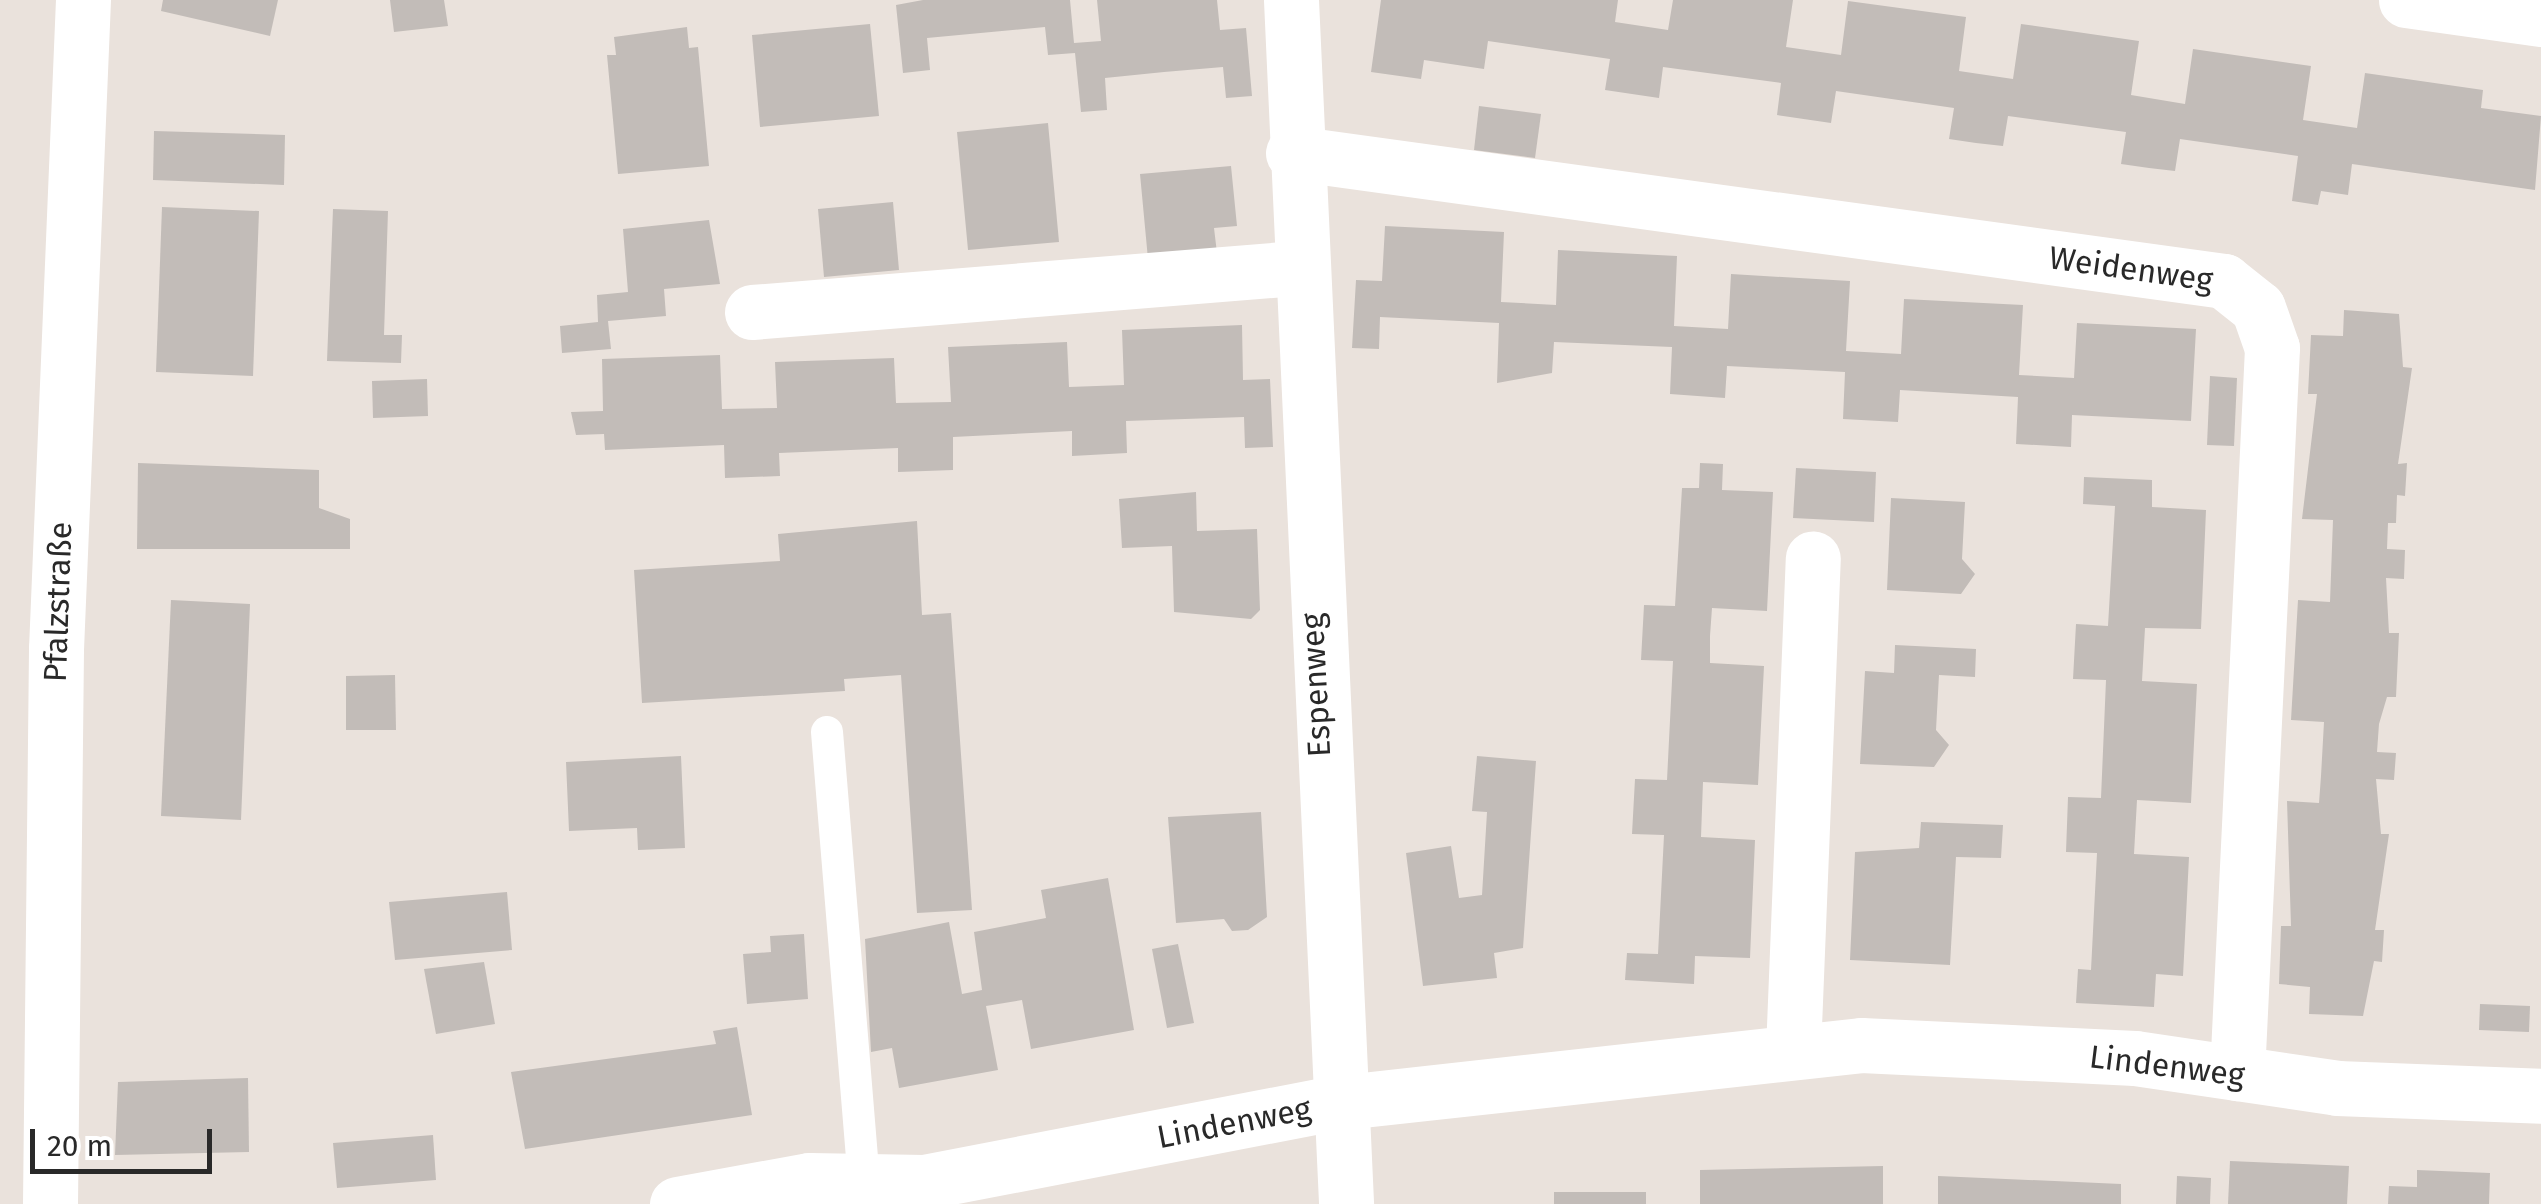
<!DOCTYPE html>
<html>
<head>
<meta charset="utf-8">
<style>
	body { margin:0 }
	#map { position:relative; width:2541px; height:1204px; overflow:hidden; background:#eae2dc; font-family:"Fira Sans",sans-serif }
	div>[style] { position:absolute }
	.building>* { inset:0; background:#c2bcb8 }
	.lane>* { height:32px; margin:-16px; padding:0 16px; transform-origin:16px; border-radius:16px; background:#fff }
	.street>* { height:55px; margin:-27.5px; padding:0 27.5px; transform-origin:27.5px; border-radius:27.5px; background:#fff }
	span { translate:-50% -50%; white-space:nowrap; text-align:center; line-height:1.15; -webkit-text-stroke:9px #fff; paint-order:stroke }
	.street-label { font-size:32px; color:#292929 }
	.scale { position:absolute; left:30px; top:1129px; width:182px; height:45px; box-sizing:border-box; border:5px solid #292929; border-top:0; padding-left:12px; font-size:30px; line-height:35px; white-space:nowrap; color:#292929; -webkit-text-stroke:8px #fff; paint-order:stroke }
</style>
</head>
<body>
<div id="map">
	<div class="building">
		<div style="clip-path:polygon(163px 0,278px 0,270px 36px,161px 11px)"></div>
		<div style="clip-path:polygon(390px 0,444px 0,448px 26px,394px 32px)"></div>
		<div style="clip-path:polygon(923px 0,1070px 0,1074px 43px,1101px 41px,1097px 0,1217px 0,1220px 30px,1246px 28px,1252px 96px,1226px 98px,1223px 67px,1164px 72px,1105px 78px,1107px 110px,1081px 112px,1075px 53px,1048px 55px,1045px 27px,927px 38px,930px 70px,903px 73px,896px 5px)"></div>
		<div style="clip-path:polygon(1381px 0,1618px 0,1615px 22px,1668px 30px,1673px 0,1793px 0,1786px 47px,1841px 55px,1848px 1px,1966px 17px,1959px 71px,2013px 79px,2021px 24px,2139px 41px,2131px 95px,2185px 104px,2193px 49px,2311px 66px,2303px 120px,2357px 128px,2365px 73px,2483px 90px,2481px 108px,2541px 116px,2535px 190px,2352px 164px,2348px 195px,2321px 191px,2318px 205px,2292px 201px,2298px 156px,2180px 139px,2175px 171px,2149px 168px,2121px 164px,2126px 132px,2008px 116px,2003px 146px,1976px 143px,1949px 139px,1954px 108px,1836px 91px,1831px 123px,1777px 115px,1781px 83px,1663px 67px,1659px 98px,1605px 90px,1610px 59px,1488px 41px,1484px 69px,1424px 60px,1421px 79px,1371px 72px)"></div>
		<div style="clip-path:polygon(870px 24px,879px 116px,760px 127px,752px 35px)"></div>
		<div style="clip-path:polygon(687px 27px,689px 48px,698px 47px,709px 166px,618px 174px,607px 55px,616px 55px,614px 37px)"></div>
		<div style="clip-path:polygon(1479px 106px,1541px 114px,1535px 158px,1474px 150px)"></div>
		<div style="clip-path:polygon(1048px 123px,1059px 242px,968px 250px,957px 132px)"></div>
		<div style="clip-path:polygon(154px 131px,285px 135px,284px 185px,153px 180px)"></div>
		<div style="clip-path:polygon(1231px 166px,1237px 226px,1214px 228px,1217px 253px,1148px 259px,1140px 174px)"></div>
		<div style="clip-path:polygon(893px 202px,899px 270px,824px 277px,818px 209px)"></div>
		<div style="clip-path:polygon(162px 207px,259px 211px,253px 376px,156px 372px)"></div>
		<div style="clip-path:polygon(333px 209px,388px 211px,384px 335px,402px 335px,401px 363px,327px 361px)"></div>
		<div style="clip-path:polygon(709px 220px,720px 284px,664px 289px,666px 316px,608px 321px,611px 349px,562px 353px,560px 326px,598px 322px,597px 295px,628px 292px,623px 229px)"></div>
		<div style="clip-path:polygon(1385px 226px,1504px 232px,1501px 302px,1556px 305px,1558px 250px,1677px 256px,1674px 326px,1728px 329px,1731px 274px,1850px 281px,1846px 351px,1901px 354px,1904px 299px,2023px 305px,2019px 375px,2074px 378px,2077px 323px,2196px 329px,2191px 421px,2072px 415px,2071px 447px,2016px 444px,2018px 397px,1900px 390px,1898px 422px,1843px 419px,1845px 372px,1727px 366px,1725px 398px,1670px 394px,1672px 347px,1554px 342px,1552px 373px,1497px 383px,1499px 323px,1380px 317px,1379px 349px,1352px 348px,1356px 280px,1382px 281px)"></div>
		<div style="clip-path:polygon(2344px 310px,2399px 314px,2403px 367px,2412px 368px,2398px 464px,2407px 463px,2405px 496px,2397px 495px,2396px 523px,2388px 523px,2387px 549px,2405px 550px,2404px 579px,2386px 578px,2389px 633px,2399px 633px,2396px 697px,2387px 697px,2379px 724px,2377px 752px,2396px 753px,2394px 780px,2376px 779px,2381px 834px,2389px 834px,2375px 930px,2384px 930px,2382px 962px,2374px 961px,2363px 1016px,2309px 1014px,2310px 987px,2279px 984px,2281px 926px,2291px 926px,2287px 801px,2319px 803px,2321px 776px,2324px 722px,2291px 720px,2298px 600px,2330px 602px,2333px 520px,2302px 519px,2317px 394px,2308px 394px,2311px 335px,2343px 336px)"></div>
		<div style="clip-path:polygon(1242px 325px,1243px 380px,1270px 379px,1273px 447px,1245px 448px,1244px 417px,1126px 421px,1127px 453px,1072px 456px,1072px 431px,953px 437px,953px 470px,898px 472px,898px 448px,779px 453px,780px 476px,725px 478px,724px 445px,605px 450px,604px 434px,576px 435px,571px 412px,603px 411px,602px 359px,720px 355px,722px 409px,777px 408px,775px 362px,894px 358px,896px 403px,951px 402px,948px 347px,1067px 342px,1069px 387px,1124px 385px,1122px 330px)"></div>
		<div style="clip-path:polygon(2210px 376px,2237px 378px,2234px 446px,2207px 445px)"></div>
		<div style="clip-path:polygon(427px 379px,428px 416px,373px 418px,372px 381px)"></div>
		<div style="clip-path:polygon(138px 463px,319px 470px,319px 508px,350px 519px,350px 549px,137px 549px)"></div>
		<div style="clip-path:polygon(1700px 463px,1723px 464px,1722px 490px,1773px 492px,1767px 611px,1712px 608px,1710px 636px,1710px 663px,1764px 666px,1758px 785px,1703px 782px,1701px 837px,1755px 840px,1750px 958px,1695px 956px,1694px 984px,1625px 980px,1627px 953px,1658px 954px,1664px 835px,1632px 834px,1635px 779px,1667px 780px,1673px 661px,1641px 660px,1644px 605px,1675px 606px,1682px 488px,1699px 488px)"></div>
		<div style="clip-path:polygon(1796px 468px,1876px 472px,1874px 522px,1793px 518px)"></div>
		<div style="clip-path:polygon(2084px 477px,2152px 480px,2152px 507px,2206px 510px,2201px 629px,2145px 628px,2142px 681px,2197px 684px,2191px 803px,2137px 800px,2134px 854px,2189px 857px,2183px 976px,2156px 974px,2154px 1007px,2076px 1003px,2078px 969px,2091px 970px,2097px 853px,2066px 852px,2068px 797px,2101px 798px,2106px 680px,2073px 679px,2076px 624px,2108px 626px,2115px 506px,2083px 504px)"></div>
		<div style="clip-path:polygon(1196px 492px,1197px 531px,1257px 529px,1260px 610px,1251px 619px,1174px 612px,1172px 546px,1122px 548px,1119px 499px)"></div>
		<div style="clip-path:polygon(1891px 498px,1965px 502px,1962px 559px,1975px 574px,1961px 594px,1887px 590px)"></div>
		<div style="clip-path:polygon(917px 521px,922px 615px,951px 613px,972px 910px,917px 913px,901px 675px,844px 679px,845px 691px,642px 703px,634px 570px,780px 561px,778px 534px)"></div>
		<div style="clip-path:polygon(171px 600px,250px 604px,241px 820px,161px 816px)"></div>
		<div style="clip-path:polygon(1895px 645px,1976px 649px,1975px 677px,1939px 675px,1936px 730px,1949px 745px,1934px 767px,1860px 764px,1865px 671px,1894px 673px)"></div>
		<div style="clip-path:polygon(395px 675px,396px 730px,346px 730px,346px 676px)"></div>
		<div style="clip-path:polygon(681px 756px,685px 848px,638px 850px,637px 828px,569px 831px,566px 762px)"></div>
		<div style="clip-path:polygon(1477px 756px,1536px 761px,1523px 948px,1494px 953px,1497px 978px,1423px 986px,1406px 853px,1451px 846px,1459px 898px,1482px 895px,1487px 812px,1472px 811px)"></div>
		<div style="clip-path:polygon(1261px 812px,1267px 917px,1248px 930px,1232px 931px,1224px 919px,1176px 923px,1168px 817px)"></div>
		<div style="clip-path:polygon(1921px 822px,2003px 825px,2001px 858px,1956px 857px,1950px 965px,1850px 960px,1855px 852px,1919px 848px)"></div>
		<div style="clip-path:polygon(1108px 878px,1134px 1030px,1031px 1049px,1022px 1000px,986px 1006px,998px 1070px,899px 1088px,892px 1048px,871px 1052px,865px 939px,949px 922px,962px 994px,982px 990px,974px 932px,1046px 918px,1041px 890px)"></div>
		<div style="clip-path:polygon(507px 892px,512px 950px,395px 960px,389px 902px)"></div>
		<div style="clip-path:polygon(804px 934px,808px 999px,747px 1004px,743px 954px,771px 952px,770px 936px)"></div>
		<div style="clip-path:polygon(1178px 944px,1194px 1023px,1167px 1028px,1152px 949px)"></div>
		<div style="clip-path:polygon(484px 962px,495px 1024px,436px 1034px,424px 969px)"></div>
		<div style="clip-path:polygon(2480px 1004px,2530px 1006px,2529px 1032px,2479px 1030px)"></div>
		<div style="clip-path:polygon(737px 1027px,752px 1115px,525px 1149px,511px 1072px,716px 1044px,713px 1031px)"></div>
		<div style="clip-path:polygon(248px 1078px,249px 1152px,115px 1155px,118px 1082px)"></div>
		<div style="clip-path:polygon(433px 1135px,436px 1180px,337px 1188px,333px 1143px)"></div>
		<div style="clip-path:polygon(2230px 1161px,2349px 1166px,2347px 1204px,2228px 1204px)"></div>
		<div style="clip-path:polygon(1883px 1166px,1883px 1204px,1700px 1204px,1700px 1170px)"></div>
		<div style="clip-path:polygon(2417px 1170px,2490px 1173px,2489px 1204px,2388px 1204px,2389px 1186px,2417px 1187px)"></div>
		<div style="clip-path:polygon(1938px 1176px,2121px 1184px,2121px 1204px,1938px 1204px)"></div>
		<div style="clip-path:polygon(2177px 1176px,2211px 1178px,2210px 1204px,2176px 1204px)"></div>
		<div style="clip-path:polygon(1554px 1192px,1646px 1192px,1646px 1204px,1554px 1204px)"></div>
	</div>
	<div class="lane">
		<div style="left:827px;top:732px;width:453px;rotate:85.3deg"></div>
	</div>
	<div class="street">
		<div style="left:1291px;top:0;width:1205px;rotate:87.38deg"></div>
		<div style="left:2406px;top:0;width:136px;rotate:8deg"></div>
		<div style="left:1293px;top:153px;width:940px;rotate:7.83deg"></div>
		<div style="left:2224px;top:281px;width:43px;rotate:38.5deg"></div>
		<div style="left:2258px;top:308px;width:42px;rotate:70.7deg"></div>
		<div style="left:2272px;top:348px;width:726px;rotate:92.76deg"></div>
		<div style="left:752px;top:312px;width:546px;rotate:-4.62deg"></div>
		<div style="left:1793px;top:1051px;width:493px;rotate:-87.7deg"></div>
		<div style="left:50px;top:1204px;width:555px;rotate:-89.38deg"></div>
		<div style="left:56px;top:649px;width:650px;rotate:-87.62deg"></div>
		<div style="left:677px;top:1204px;width:134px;rotate:-10.3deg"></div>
		<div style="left:809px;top:1180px;width:115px;rotate:1deg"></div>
		<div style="left:924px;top:1182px;width:419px;rotate:-10.9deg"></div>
		<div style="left:1335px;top:1103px;width:529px;rotate:-6.29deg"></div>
		<div style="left:1861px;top:1045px;width:274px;rotate:2.7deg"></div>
		<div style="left:2135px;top:1058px;width:204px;rotate:8.4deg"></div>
		<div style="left:2337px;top:1088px;width:204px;rotate:2.2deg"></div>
	</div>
	<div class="street-label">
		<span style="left:2131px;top:269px;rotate:8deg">Weidenweg</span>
		<span style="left:58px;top:602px;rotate:-88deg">Pfalzstraße</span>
		<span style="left:1316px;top:685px;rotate:-93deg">Espenweg</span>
		<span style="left:2167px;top:1066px;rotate:7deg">Lindenweg</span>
		<span style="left:1234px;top:1123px;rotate:-11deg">Lindenweg</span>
	</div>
	<div class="scale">20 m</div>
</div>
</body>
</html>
